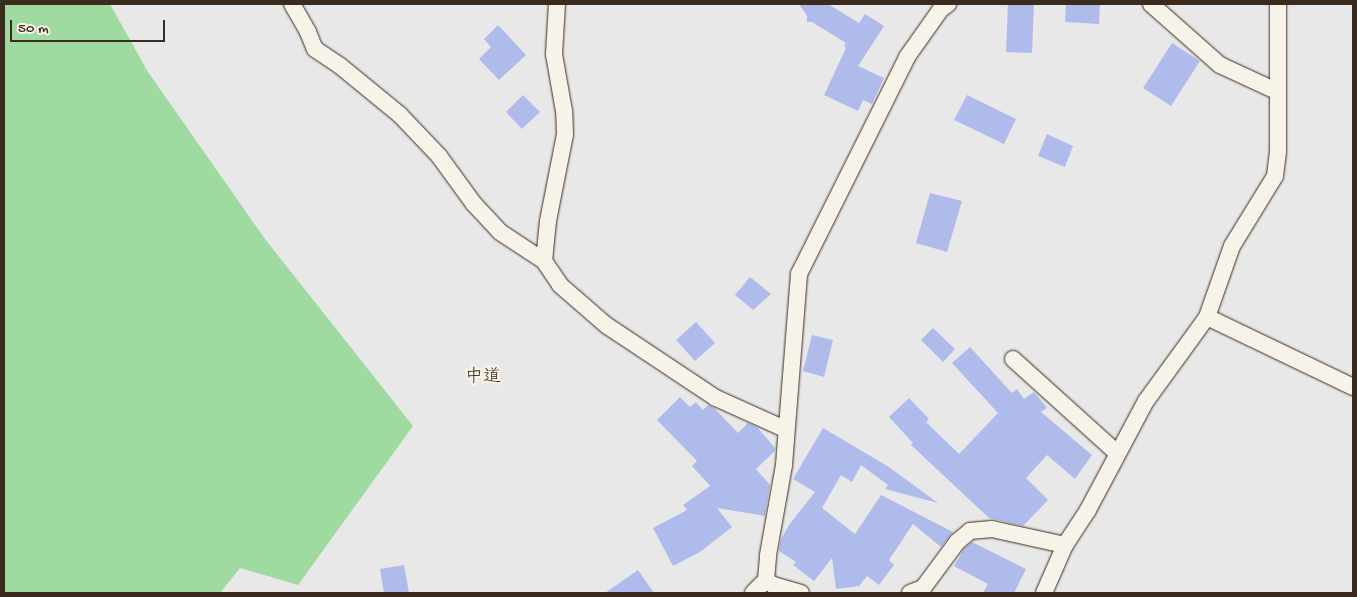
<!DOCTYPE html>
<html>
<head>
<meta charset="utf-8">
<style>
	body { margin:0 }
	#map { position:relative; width:1357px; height:597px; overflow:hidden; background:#e9e8e9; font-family:"Gochi Hand","Klee One",sans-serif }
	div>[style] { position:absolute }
	.green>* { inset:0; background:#9fdaa1 }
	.building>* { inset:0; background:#afbbeb }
	.roads { filter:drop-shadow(0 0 1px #3b2a1e) drop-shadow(0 0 1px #3b2a1e) }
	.minor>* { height:16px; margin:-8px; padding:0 8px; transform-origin:8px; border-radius:8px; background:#f7f3e8 }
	span { translate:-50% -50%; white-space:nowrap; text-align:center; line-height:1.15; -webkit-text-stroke:5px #f7f3e8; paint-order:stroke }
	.neighbourhood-label { font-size:18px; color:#3b2a1e }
	.frame { position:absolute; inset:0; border:5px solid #3b2a1e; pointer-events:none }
	.scale { position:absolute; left:10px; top:20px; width:155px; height:22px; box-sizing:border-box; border:2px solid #3b2a1e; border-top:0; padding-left:6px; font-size:15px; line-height:18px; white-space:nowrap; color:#3b2a1e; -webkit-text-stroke:4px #f7f3e8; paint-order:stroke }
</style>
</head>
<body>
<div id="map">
	<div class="green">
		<div style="clip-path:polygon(4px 4px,110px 4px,148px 72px,265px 239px,413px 426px,298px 585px,240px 568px,220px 593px,4px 593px)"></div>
	</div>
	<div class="building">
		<div style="clip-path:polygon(799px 4px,828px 4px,859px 23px,865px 14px,884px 26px,858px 66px,884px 78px,872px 104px,863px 100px,858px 111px,824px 95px,846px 48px,844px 46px,846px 43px,812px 22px,807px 22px,807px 16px)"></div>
		<div style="clip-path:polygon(1008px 4px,1034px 4px,1032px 53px,1006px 52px)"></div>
		<div style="clip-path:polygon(1066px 4px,1100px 4px,1099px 24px,1065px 22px)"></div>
		<div style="clip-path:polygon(498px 25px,526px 55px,499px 80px,479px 59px,491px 47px,484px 39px)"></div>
		<div style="clip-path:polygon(1172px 43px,1200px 61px,1171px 106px,1143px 88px)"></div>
		<div style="clip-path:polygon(523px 95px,540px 112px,522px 129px,506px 112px)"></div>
		<div style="clip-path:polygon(967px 95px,1016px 119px,1004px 144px,954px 120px)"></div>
		<div style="clip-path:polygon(1047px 134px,1073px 146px,1065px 167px,1038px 156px)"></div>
		<div style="clip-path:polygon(930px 193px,962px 201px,947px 252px,916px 243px)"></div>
		<div style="clip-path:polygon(750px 277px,771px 294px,753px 310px,735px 295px)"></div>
		<div style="clip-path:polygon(696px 322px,715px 343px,695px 361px,676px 340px)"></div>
		<div style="clip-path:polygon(933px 328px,955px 349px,943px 362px,921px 340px)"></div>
		<div style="clip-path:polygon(812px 335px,833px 340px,824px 377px,803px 371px)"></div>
		<div style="clip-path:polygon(970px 347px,1012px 393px,1017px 389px,1024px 399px,1034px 392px,1047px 408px,1041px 412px,1092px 455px,1075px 479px,1047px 455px,1026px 478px,1048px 500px,1023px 526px,989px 518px,911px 445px,913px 443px,889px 417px,909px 398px,929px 419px,926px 422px,959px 454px,998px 413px,952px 363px)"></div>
		<div style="clip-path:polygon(680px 397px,690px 407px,696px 402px,703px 410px,708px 405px,714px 408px,738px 433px,748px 423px,757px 427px,775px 448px,775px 451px,756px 469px,770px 485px,765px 516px,717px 508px,732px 527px,700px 552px,673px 566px,653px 528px,687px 510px,683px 505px,710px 486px,692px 466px,697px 461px,657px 420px)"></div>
		<div style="clip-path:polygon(823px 428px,889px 467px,938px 503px,885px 489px,888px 485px,861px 465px,852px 482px,841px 475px,822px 508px,855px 534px,881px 495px,953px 532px,941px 547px,913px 524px,889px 560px,894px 565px,879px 585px,867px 576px,859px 586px,836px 589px,832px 558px,814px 581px,793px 565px,796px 562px,779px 551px,781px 539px,789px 525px,815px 492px,793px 479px)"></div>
		<div style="clip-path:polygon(972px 542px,1026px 569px,1014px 593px,983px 593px,988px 584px,954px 566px,964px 549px)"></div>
		<div style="clip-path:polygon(404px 565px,409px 593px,384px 593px,380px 569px)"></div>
		<div style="clip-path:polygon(638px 570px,654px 593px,605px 593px)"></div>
	</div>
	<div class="roads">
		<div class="minor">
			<div style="left:292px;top:4px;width:32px;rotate:60deg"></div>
			<div style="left:308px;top:32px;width:18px;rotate:68deg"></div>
			<div style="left:315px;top:49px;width:29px;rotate:34deg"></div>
			<div style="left:339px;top:65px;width:79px;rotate:39.3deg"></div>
			<div style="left:400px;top:115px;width:57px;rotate:46.4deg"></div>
			<div style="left:439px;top:156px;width:59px;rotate:53.9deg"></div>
			<div style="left:474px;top:204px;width:38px;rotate:47deg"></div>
			<div style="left:500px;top:232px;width:53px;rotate:33.4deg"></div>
			<div style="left:544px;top:261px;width:29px;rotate:56deg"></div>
			<div style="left:560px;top:285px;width:61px;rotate:41deg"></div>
			<div style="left:606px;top:325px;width:132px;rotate:33.6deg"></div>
			<div style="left:716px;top:398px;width:76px;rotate:24.2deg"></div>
			<div style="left:1151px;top:4px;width:92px;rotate:41.5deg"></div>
			<div style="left:1220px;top:65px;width:62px;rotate:24.9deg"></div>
			<div style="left:544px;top:261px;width:40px;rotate:-84.3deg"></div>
			<div style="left:548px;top:221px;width:89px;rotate:-78.9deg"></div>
			<div style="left:565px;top:134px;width:23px;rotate:-92deg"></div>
			<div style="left:564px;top:111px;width:58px;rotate:-100deg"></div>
			<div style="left:554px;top:54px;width:50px;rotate:-86.6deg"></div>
			<div style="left:1207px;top:317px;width:162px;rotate:25.6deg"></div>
			<div style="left:1013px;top:359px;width:140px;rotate:42.1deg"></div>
			<div style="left:766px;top:580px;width:9px;rotate:36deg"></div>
			<div style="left:773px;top:585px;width:29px;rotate:16deg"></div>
			<div style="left:753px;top:593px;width:18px;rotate:-45deg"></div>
			<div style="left:766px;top:580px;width:25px;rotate:-85deg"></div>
			<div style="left:768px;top:555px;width:91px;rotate:-79.9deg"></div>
			<div style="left:784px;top:465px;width:192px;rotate:-85.5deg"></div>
			<div style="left:799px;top:274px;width:242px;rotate:-63.5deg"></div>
			<div style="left:907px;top:57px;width:59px;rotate:-54.7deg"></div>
			<div style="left:941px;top:9px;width:9px;rotate:-36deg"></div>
			<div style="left:910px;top:593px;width:14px;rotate:-21deg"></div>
			<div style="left:923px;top:588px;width:57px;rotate:-53.5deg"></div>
			<div style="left:957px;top:542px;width:17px;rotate:-40deg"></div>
			<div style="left:970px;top:531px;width:22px;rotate:-5deg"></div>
			<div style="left:992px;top:529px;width:75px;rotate:12.4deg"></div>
			<div style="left:1044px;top:593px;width:52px;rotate:-66.4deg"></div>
			<div style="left:1065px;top:545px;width:42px;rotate:-56.7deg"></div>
			<div style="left:1088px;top:510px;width:123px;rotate:-62deg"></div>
			<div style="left:1146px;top:401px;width:104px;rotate:-54deg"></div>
			<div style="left:1207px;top:317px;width:75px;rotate:-70.6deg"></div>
			<div style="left:1232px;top:246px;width:82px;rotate:-58.4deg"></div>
			<div style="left:1275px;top:176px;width:25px;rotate:-83deg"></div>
			<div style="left:1278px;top:151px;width:147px;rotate:-90deg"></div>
		</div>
	</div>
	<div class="neighbourhood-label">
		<span style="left:483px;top:378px">中道</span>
	</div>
	<div class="frame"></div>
	<div class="scale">50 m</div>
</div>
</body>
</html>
